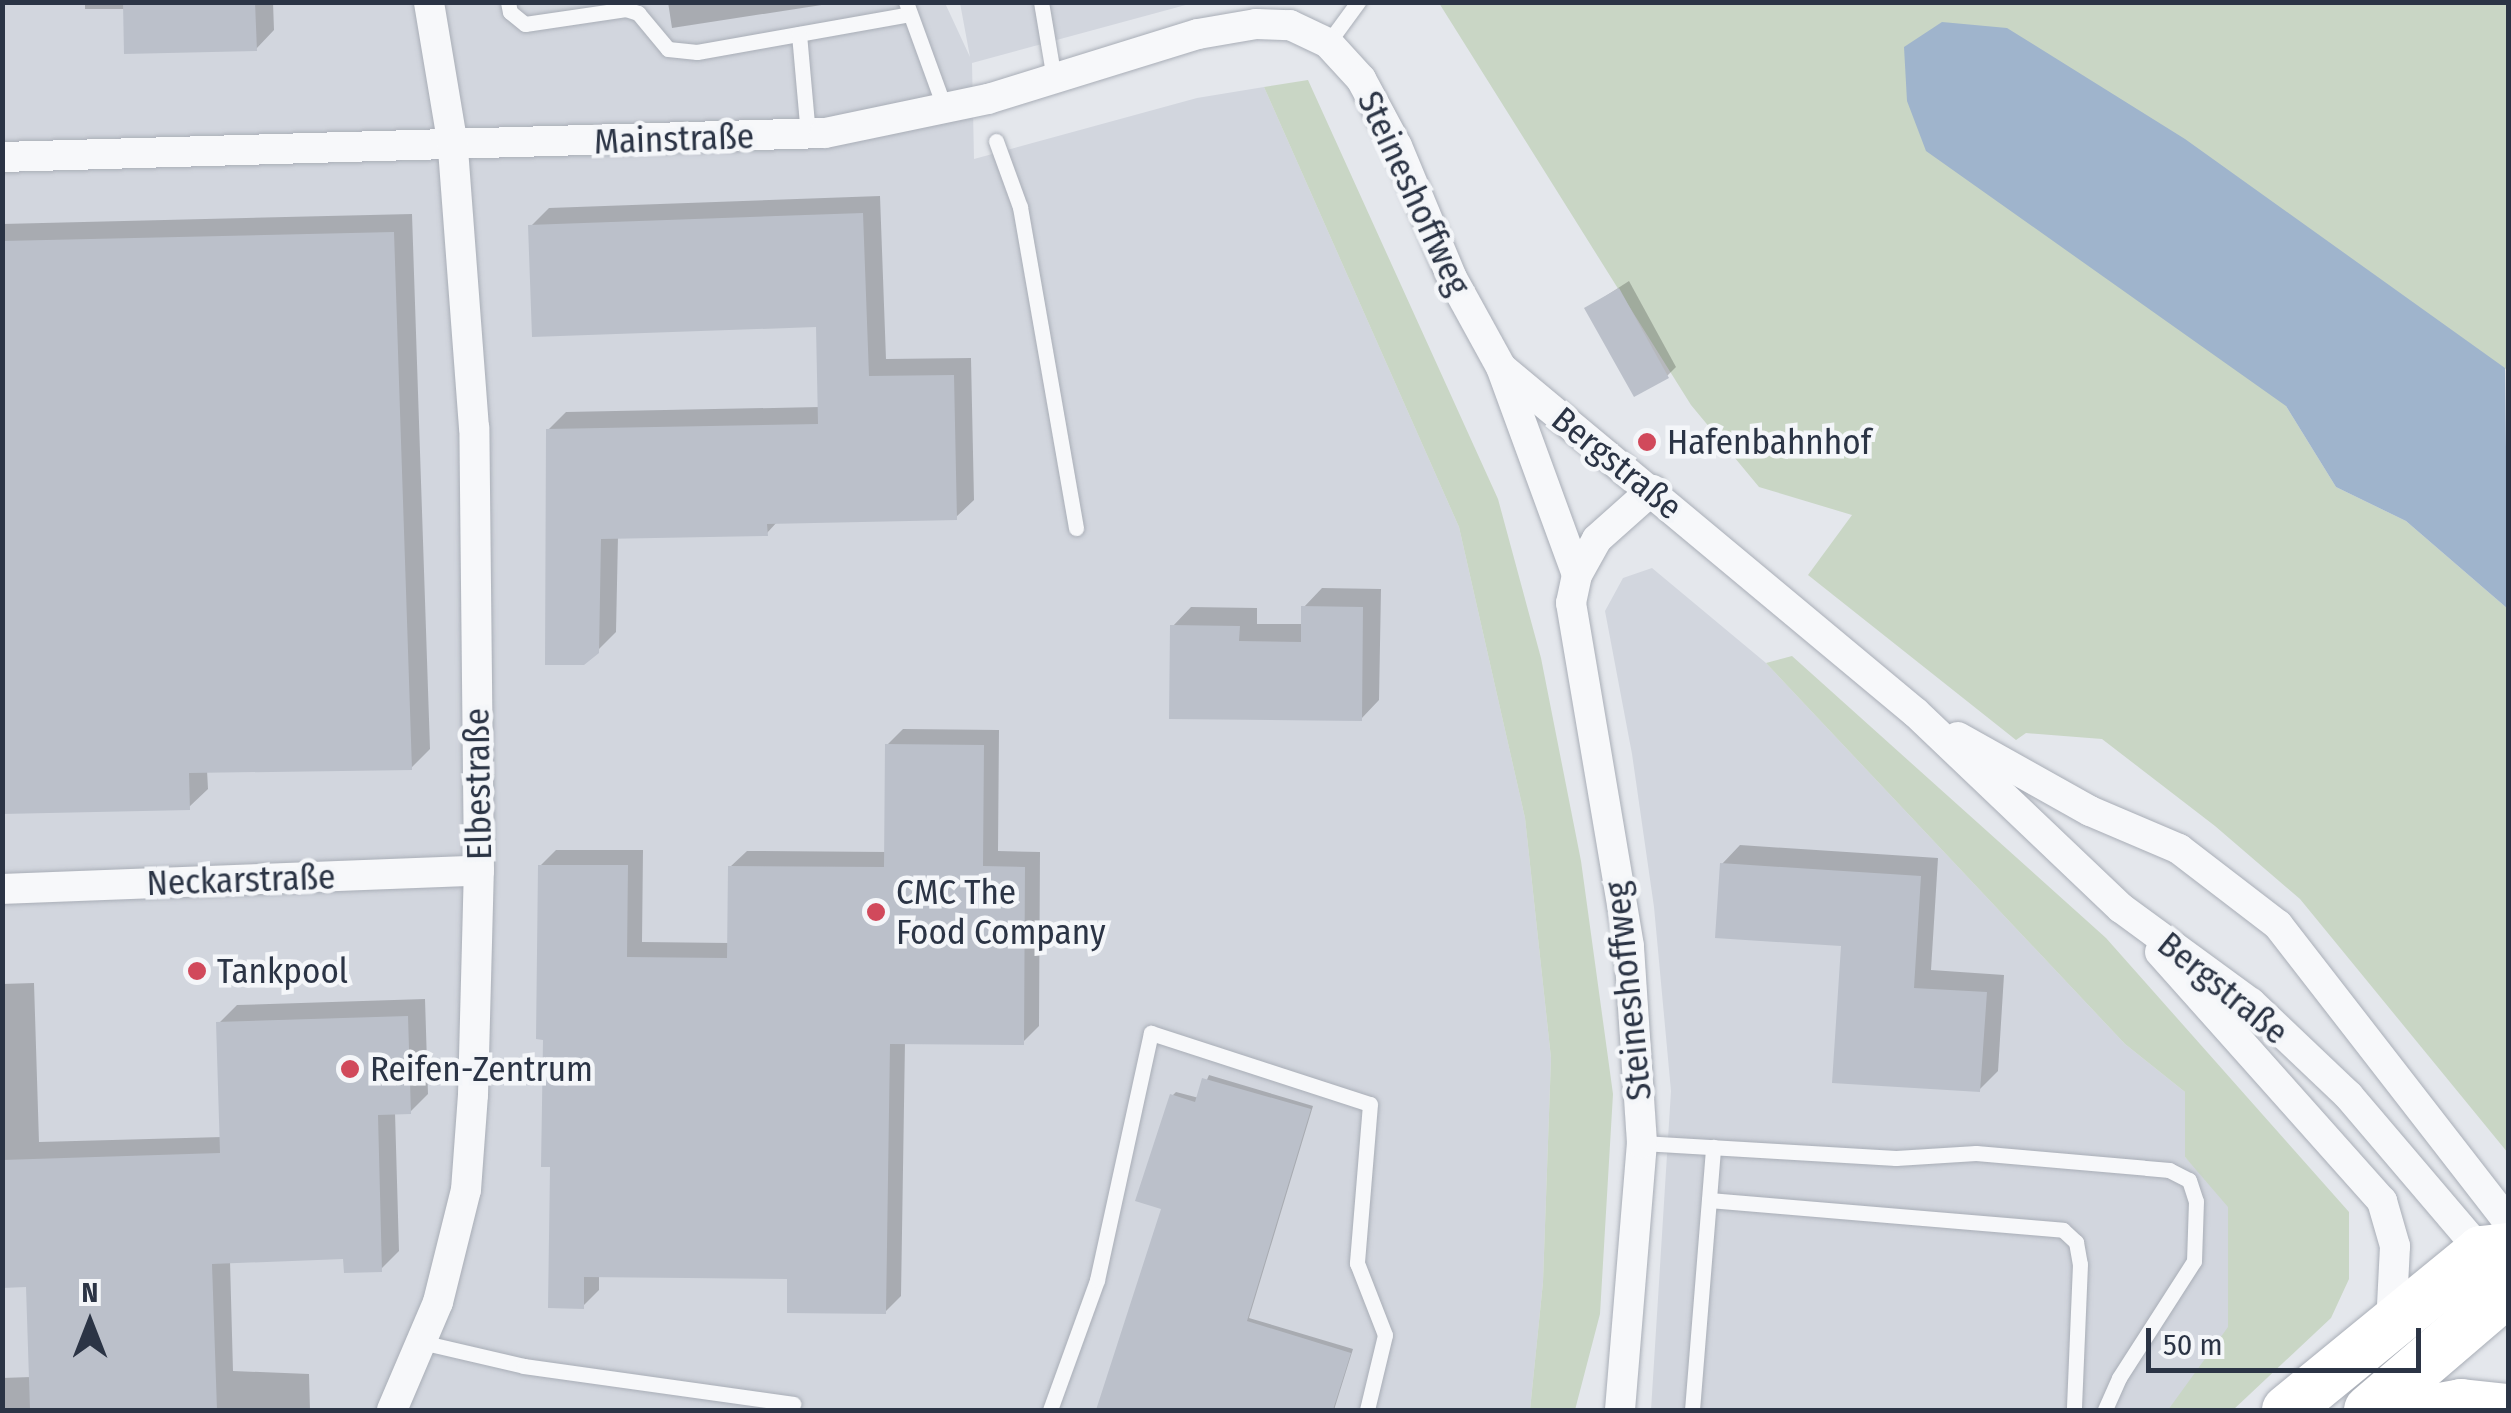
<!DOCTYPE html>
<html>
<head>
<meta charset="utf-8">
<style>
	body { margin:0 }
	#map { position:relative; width:2511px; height:1413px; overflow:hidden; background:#e4e7ec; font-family:"Fira Sans Condensed",sans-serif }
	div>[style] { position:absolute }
	.built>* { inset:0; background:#d2d6de }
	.green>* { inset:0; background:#c9d6c5 }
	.water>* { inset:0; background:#9fb4cc }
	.shadow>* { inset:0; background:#0003 }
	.building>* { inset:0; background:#bbc0ca }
	.roads { filter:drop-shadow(0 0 2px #a9aeb7) drop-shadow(0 0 2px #a9aeb7) }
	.service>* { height:15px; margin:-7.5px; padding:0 7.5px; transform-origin:7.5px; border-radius:7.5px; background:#f7f8fa }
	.minor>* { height:30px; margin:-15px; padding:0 15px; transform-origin:15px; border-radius:15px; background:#f7f8fa }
	.primary>* { height:50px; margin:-25px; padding:0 25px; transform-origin:25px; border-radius:25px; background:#fff }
	.dots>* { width:28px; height:28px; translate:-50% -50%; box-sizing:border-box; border:5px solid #f4f6f9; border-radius:50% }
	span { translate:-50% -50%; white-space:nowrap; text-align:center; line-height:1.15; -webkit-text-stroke:9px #f4f6f9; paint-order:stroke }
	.street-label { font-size:35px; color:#2b3445 }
	.poi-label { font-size:35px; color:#2b3445 }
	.left { translate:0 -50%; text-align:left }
	.frame { position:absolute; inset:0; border:5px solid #2b3445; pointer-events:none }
	.north { position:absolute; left:40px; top:1273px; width:100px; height:100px; -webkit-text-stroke:8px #f4f6f9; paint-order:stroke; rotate:0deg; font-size:28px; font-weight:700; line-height:40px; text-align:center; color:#2b3445 }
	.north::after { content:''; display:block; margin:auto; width:35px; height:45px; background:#2b3445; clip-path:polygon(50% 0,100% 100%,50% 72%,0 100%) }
	.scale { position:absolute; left:2146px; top:1328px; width:275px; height:45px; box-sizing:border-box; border:5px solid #2b3445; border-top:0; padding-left:12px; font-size:30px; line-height:35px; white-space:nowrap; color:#2b3445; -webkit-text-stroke:8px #f4f6f9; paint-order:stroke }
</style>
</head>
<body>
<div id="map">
	<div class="built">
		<div style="clip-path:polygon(3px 3px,945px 3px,970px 57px,960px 3px,1193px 3px,972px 63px,974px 159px,1197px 98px,1264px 87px,1459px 527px,1525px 818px,1551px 1058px,1543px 1282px,1530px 1410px,3px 1410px)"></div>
		<div style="clip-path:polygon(1652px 568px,1766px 663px,2125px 1044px,2185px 1092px,2185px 1157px,2297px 1275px,2174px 1410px,1651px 1410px,1671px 1091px,1654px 907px,1632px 754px,1605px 611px,1623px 578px)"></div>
	</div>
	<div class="green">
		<div style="clip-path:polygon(1439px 3px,2508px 3px,2508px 373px,2505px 368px,2286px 406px,2336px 487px,2406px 521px,2508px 609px,2508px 1153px,2300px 899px,2215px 826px,2102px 739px,2026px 733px,2016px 740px,1808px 575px,1852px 515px,1759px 487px,1691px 405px)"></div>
		<div style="clip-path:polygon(1308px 80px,1498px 499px,1541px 658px,1581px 861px,1613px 1094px,1600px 1314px,1575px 1410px,1530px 1410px,1543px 1282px,1551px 1058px,1525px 818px,1459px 527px,1264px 87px)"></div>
		<div style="clip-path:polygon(1792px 656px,2106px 938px,2349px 1212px,2349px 1279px,2331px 1318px,2233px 1410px,2168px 1410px,2228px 1327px,2228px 1207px,2185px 1157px,2185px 1092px,2125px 1044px,1766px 663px)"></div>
	</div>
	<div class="water">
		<div style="clip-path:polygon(1942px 22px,2007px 28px,2185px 139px,2505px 368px,2508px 609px,2406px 521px,2336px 487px,2286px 406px,1926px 151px,1907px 101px,1904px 47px)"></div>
	</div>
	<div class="shadow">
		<div style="clip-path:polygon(85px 2px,273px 2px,274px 30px,256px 49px,125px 9px,85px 9px)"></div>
		<div style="clip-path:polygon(668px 2px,841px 2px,672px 28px)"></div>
		<div style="clip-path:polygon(880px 196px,886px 359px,971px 358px,974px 500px,955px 518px,778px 521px,767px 533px,618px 536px,616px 632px,597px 651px,548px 430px,566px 412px,820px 407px,818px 324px,531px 226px,549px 208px)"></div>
		<div style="clip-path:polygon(412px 214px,430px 749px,411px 768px,207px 770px,208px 789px,189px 807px,2px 811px,2px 224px)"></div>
		<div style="clip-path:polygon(1629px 281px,1676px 367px,1667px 376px,1587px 308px)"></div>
		<div style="clip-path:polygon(1322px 588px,1381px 589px,1379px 700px,1361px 719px,1173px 626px,1191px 607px,1257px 608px,1257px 624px,1303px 624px,1304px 607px)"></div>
		<div style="clip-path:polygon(903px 729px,999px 730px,998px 851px,1040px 852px,1039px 1026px,1023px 1042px,905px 1042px,901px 1296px,885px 1312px,790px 1276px,599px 1275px,599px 1290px,583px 1306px,553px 1164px,540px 866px,556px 850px,643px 850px,642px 942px,730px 943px,730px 867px,747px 851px,887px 852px,887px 745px)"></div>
		<div style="clip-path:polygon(1740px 845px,1938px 858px,1931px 970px,2004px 975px,1998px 1071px,1979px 1090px,1843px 944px,1722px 864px)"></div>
		<div style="clip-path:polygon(34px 983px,39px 1142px,222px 1137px,219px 1023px,237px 1005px,425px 999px,428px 1094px,410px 1112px,395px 1112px,399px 1251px,381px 1269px,346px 1257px,230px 1261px,233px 1371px,309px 1374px,310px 1410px,2px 1410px,2px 1378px,31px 1377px,28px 1285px,2px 1286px,2px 984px)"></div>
		<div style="clip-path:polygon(1209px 1075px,1313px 1106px,1249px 1318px,1353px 1349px,1334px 1410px,1099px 1410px,1164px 1208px,1172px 1096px,1176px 1092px,1199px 1098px)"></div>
	</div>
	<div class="building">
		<div style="clip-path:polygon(123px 2px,255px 2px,257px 51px,124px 54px)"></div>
		<div style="clip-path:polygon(863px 213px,869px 376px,954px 375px,957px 520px,767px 524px,768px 536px,601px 539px,599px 653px,584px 665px,545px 665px,546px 429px,818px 424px,816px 327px,532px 337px,528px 225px)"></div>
		<div style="clip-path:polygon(394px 232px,412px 770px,189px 773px,190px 810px,2px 814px,2px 241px)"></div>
		<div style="clip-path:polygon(1619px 288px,1669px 378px,1634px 397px,1584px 308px)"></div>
		<div style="clip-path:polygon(1301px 606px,1363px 607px,1362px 721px,1169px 719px,1170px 625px,1240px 626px,1239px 641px,1301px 642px)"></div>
		<div style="clip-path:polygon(885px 744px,984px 745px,983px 866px,1025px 867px,1024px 1045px,890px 1044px,886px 1314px,787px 1313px,787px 1279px,584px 1277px,584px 1309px,548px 1308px,550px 1167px,541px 1167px,543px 1040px,536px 1039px,538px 865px,628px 865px,627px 957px,727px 958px,728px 866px,884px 867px)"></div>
		<div style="clip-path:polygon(1720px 863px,1921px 876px,1914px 988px,1987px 992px,1980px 1092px,1832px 1083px,1841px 946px,1715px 938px)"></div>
		<div style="clip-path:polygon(408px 1016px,411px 1114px,378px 1115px,382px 1272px,344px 1273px,343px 1259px,212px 1264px,217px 1410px,30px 1410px,26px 1287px,2px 1288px,2px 1160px,220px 1153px,216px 1022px)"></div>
		<div style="clip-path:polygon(1202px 1078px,1311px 1109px,1247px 1321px,1351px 1353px,1333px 1410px,1096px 1410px,1161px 1209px,1135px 1201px,1170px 1094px,1195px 1102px)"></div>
	</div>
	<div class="roads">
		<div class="service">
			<div style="left:508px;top:2px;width:10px;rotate:79deg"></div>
			<div style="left:510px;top:12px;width:19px;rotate:39deg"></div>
			<div style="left:525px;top:24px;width:102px;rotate:-8.4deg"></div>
			<div style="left:626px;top:9px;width:13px;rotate:18deg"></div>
			<div style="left:638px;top:13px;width:47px;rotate:50.2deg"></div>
			<div style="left:668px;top:49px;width:29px;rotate:6deg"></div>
			<div style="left:697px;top:52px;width:216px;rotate:-10.1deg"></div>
			<div style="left:906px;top:2px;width:114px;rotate:70deg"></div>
			<div style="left:1041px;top:2px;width:78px;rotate:80.4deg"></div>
			<div style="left:799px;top:34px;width:100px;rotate:84.9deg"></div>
			<div style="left:1328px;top:43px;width:51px;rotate:-53.8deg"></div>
			<div style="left:996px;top:141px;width:70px;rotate:70deg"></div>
			<div style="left:1020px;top:207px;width:326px;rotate:80.1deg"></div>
			<div style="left:1642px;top:1143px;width:254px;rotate:3.4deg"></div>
			<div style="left:1896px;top:1158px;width:80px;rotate:-3.6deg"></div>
			<div style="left:1976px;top:1153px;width:194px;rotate:5deg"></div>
			<div style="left:2169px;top:1170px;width:22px;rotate:27deg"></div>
			<div style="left:2189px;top:1180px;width:22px;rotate:72deg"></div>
			<div style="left:2196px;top:1201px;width:60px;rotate:91.9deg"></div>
			<div style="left:2194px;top:1261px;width:139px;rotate:122.7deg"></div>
			<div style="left:2119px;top:1378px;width:35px;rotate:114deg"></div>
			<div style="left:1709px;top:1200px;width:355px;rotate:4.8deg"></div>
			<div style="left:2063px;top:1230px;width:18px;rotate:43deg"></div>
			<div style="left:2076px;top:1242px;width:22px;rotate:80deg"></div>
			<div style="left:2080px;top:1264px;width:146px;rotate:92.4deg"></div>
			<div style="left:421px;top:1342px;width:106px;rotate:13.1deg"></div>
			<div style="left:524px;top:1366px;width:272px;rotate:8deg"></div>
			<div style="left:1050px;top:1410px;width:138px;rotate:-70.1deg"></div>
			<div style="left:1097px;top:1280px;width:253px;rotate:-77.7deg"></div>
			<div style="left:1151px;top:1033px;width:230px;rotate:18deg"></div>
			<div style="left:1370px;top:1104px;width:160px;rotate:94.7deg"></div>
			<div style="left:1357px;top:1263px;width:77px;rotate:68.7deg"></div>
			<div style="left:1385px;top:1335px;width:77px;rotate:103.5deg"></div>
			<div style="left:1692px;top:1410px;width:264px;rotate:-85.4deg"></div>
		</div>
		<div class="minor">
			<div style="left:2px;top:157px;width:823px;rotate:-1.67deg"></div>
			<div style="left:825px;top:133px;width:167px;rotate:-11.8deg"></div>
			<div style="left:988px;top:99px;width:220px;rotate:-17.2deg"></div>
			<div style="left:1198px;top:34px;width:59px;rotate:-9.8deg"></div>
			<div style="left:1256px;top:24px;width:34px;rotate:2deg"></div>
			<div style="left:1290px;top:25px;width:42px;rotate:25.3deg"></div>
			<div style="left:1328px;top:43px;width:49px;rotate:47.5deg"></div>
			<div style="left:1361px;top:79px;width:76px;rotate:61.8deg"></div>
			<div style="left:1397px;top:146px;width:143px;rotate:67.4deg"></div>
			<div style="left:1452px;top:278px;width:102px;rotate:61.2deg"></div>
			<div style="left:1501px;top:367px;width:221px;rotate:69.9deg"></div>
			<div style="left:1503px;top:369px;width:537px;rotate:39.79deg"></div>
			<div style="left:1916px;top:713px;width:283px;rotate:43.6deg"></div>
			<div style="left:2121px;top:908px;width:161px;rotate:36.2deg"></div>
			<div style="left:2251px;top:1003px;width:134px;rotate:43.5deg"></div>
			<div style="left:2348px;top:1095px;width:205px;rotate:49.6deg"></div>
			<div style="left:1958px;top:737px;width:151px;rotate:29.3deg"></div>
			<div style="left:2090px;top:811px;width:97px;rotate:23.1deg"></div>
			<div style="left:2179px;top:849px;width:125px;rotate:37.5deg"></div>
			<div style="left:2278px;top:925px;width:376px;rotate:52.2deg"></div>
			<div style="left:2px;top:889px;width:477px;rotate:-2.2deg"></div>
			<div style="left:2160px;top:952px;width:334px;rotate:48.3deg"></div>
			<div style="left:2382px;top:1201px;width:47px;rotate:73.9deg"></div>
			<div style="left:2395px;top:1246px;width:79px;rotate:92.9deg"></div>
			<div style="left:392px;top:1410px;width:117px;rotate:-66.9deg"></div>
			<div style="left:438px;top:1302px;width:115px;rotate:-76deg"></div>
			<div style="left:466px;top:1190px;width:95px;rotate:-85.8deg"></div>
			<div style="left:473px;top:1095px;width:224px;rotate:-88.5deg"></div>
			<div style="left:479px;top:871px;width:443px;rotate:-90.6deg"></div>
			<div style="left:474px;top:428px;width:283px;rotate:-94.3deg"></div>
			<div style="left:453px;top:146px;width:146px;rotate:-99.5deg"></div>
			<div style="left:1620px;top:1410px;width:268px;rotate:-85.3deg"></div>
			<div style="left:1642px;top:1143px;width:197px;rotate:-93.8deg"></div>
			<div style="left:1629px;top:946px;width:348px;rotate:-99.6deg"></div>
			<div style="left:1571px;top:603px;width:29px;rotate:-78deg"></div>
			<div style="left:1577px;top:575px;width:41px;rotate:-60.9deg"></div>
			<div style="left:1597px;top:539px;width:74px;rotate:-41.7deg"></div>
		</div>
		<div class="primary">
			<div style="left:2287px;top:1410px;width:251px;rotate:-39.3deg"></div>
			<div style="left:2481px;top:1251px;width:27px;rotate:-6deg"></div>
			<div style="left:2369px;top:1410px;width:183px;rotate:-40.6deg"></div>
			<div style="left:2428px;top:1410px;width:34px;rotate:-10deg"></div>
			<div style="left:2461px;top:1404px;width:47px;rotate:6.1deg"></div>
		</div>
	</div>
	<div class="dots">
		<div style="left:1647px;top:442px;background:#d1495b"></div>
		<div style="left:876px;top:912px;background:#d1495b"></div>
		<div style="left:197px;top:971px;background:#d1495b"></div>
		<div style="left:350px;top:1069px;background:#d1495b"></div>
	</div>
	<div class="street-label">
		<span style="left:674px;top:139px;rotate:-2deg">Mainstraße</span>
		<span style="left:1414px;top:193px;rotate:65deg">Steineshoffweg</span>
		<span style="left:1617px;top:463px;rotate:39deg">Bergstraße</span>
		<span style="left:478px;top:784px;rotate:-91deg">Elbestraße</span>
		<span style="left:241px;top:880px;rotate:-2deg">Neckarstraße</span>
		<span style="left:2223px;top:988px;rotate:39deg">Bergstraße</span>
		<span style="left:1628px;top:991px;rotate:-96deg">Steineshoffweg</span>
	</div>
	<div class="poi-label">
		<span class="left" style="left:1667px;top:442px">Hafenbahnhof</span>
		<span class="left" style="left:896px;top:912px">CMC The<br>Food Company</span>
		<span class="left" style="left:217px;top:971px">Tankpool</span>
		<span class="left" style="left:370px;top:1069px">Reifen-Zentrum</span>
	</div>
	<div class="frame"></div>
	<div class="north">N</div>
	<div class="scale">50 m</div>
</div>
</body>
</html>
